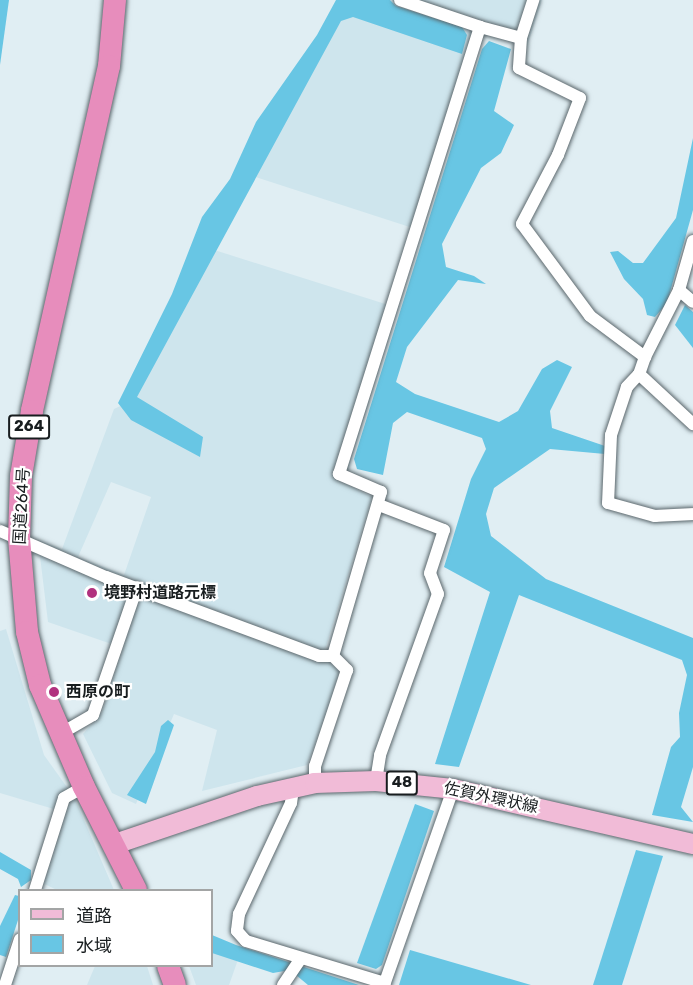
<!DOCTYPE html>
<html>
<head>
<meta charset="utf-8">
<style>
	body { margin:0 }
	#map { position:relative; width:693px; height:985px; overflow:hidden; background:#e0eef3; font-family:Rubik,"Noto Sans JP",sans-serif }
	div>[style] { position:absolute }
	.built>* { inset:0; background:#cee5ed }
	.water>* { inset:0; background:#68c6e4 }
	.roads { filter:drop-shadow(0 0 2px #5b676c) drop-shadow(0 0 2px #5b676c) }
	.street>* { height:12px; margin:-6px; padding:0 6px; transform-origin:6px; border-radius:6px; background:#fff }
	.primary>* { height:20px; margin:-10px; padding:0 10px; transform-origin:10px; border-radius:10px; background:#f1bbd7 }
	.highway>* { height:22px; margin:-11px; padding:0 11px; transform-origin:11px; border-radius:11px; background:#e78dbc }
	.dots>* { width:16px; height:16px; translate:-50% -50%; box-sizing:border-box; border:3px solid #fff; border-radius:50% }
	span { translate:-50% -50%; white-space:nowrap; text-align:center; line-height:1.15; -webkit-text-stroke:4.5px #fff; paint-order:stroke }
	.shield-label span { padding:2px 4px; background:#fff; border:2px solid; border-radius:4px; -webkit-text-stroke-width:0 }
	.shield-label { font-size:15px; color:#181d1f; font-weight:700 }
	.street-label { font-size:16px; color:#181d1f }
	.poi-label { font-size:16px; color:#181d1f; font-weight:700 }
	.left { translate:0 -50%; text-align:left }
	.legend { position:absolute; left:18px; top:889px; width:195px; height:78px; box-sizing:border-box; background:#fff; border:2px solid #a3a5a5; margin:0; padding:8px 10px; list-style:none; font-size:18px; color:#181d1f }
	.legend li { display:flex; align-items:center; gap:12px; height:30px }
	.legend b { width:30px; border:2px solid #a3a5a5 }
</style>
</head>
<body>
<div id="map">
	<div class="built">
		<div style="clip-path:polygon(344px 0,542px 0,527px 47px,484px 34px,422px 231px,249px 175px)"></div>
		<div style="clip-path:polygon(evenodd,208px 248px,398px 308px,344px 483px,372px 497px,325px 650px,344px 667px,307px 765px,202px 791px,217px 730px,174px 714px,136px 804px,112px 793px,83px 734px,102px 712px,123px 648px,48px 622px,38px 540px,62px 549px,114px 409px,131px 401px,208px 248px,111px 482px,151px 497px,124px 575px,78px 557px,111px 482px)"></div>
		<div style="clip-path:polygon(6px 629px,44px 755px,74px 797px,114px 890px,57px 890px,32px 878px,57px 810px,0 793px,0 631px)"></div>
		<div style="clip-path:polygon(212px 947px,240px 954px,229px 985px,196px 985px,189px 966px,212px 966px)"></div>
		<div style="clip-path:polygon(95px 966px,147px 966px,153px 985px,87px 985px)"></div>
	</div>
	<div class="water">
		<div style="clip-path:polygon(0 0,9px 0,0 65px)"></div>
		<div style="clip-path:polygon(336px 0,390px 0,396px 6px,462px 27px,467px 35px,462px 54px,353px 17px,341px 21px,137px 397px,203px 437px,200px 457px,131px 420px,118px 403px,172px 294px,202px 217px,230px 179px,256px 122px,317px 35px)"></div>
		<div style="clip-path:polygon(489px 41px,511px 49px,494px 111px,514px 125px,501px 153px,481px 168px,442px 244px,446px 267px,474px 276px,486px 284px,458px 280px,407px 347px,396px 382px,415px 394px,499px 422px,518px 411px,542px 369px,557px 360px,572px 367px,550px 411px,552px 428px,605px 446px,605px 454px,550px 449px,494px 488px,486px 514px,491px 536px,546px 579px,693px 638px,693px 767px,681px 807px,693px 822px,652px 815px,671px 747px,680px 737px,679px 713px,687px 675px,682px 660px,519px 595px,459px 767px,435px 764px,490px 592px,444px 567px,471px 479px,486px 449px,482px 438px,407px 412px,393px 423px,383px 475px,357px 469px,354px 459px,482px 49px)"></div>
		<div style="clip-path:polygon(693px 138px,693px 210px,667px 303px,655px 317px,647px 315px,643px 299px,624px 279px,610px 252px,618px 251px,633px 263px,643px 263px,676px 218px)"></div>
		<div style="clip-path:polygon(685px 305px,693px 312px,693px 348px,675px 325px)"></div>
		<div style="clip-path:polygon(168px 720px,174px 725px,146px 804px,127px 795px,155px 752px,161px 726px)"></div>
		<div style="clip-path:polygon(415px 804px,434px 811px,382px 965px,376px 969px,357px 963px)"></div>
		<div style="clip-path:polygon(636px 850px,663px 856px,622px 985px,593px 985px)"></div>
		<div style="clip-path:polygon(0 852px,31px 870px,31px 880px,21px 887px,18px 879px,0 869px)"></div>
		<div style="clip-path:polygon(15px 895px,19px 896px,19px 917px,6px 957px,0 955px,0 926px)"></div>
		<div style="clip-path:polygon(212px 935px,236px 945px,359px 985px,308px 985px,290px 970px,273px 973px,212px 953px)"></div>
		<div style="clip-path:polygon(410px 950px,531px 985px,399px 985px)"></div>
	</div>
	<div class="roads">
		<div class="street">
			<div style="left:400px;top:0;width:84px;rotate:18.6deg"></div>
			<div style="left:521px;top:38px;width:30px;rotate:94deg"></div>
			<div style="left:519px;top:68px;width:68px;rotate:26.2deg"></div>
			<div style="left:580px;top:98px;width:61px;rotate:111.1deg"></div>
			<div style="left:558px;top:155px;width:78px;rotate:117.6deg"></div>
			<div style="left:522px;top:224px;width:114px;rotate:53.5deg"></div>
			<div style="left:590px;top:316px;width:69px;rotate:36.7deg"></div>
			<div style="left:645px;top:357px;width:18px;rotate:109deg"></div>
			<div style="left:639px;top:374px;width:18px;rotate:133deg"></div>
			<div style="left:627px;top:387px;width:51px;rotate:108.4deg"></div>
			<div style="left:611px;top:435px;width:68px;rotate:92.5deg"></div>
			<div style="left:608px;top:503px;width:49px;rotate:15.5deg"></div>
			<div style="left:655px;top:516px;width:38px;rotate:-3deg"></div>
			<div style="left:679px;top:290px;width:18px;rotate:41deg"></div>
			<div style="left:645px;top:357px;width:75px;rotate:-63.1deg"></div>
			<div style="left:679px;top:290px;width:51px;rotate:-74.1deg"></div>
			<div style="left:639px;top:374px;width:74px;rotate:42.8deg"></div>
			<div style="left:0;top:531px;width:116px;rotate:23.5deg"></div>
			<div style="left:106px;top:577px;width:227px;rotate:20.3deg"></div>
			<div style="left:319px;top:656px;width:14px"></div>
			<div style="left:333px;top:656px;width:20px;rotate:45deg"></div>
			<div style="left:347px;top:670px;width:101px;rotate:108.4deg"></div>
			<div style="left:315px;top:766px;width:17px;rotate:90deg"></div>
			<div style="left:333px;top:656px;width:171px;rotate:-73.7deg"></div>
			<div style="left:381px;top:492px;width:46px;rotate:-156.8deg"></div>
			<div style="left:339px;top:474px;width:469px;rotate:-72.5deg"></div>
			<div style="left:480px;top:27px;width:42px;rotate:15deg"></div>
			<div style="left:521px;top:38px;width:40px;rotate:-72deg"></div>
			<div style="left:60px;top:734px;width:38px;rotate:-30deg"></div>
			<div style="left:93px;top:715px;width:135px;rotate:-71deg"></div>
			<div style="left:376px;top:781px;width:26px;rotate:-81deg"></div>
			<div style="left:380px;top:755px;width:171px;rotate:-70.2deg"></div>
			<div style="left:438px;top:594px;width:22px;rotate:-111deg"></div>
			<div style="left:430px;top:573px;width:45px;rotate:-72deg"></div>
			<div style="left:444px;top:530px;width:70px;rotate:-159deg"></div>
			<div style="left:293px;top:789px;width:14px;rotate:98deg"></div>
			<div style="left:291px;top:803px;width:123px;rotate:115.1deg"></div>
			<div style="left:239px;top:914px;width:17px;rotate:97deg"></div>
			<div style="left:237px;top:931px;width:13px;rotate:48deg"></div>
			<div style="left:246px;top:941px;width:145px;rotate:16.8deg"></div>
			<div style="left:35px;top:890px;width:96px;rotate:-72.5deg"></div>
			<div style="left:64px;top:798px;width:23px;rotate:-29deg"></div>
			<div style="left:5px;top:985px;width:48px;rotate:-71.9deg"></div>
			<div style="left:283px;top:985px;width:32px;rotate:-56deg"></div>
			<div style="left:384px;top:985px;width:208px;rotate:-70.6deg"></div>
		</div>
		<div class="primary">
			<div style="left:115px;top:844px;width:150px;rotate:-18.7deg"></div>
			<div style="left:257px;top:796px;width:59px;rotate:-12.6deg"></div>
			<div style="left:315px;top:783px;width:61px;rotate:-1.9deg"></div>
			<div style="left:376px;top:781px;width:77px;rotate:5.9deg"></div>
			<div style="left:453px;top:789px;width:246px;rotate:12.9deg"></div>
		</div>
		<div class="highway">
			<div style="left:115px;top:0;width:66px;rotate:95.2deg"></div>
			<div style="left:109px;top:66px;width:353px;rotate:102.6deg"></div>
			<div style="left:32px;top:411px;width:66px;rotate:99.6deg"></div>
			<div style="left:21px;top:476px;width:62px;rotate:91.8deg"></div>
			<div style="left:19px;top:538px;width:94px;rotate:85.1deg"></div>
			<div style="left:27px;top:632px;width:55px;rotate:76.2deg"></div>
			<div style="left:40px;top:685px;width:111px;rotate:66.7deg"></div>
			<div style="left:84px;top:787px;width:115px;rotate:63.2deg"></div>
			<div style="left:168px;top:966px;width:20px;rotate:70deg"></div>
		</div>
	</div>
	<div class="dots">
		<div style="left:92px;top:593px;background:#b1317e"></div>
		<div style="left:54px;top:692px;background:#b1317e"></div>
	</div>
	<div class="shield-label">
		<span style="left:29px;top:427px">264</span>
		<span style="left:402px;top:783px">48</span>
	</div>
	<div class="street-label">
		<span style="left:22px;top:506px;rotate:-87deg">国道264号</span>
		<span style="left:491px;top:798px;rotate:12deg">佐賀外環状線</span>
	</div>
	<div class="poi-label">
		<span class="left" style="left:104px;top:593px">境野村道路元標</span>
		<span class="left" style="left:66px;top:692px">西原の町</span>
	</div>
	<ul class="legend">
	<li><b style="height:8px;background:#f1bbd7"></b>道路</li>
	<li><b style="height:16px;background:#68c6e4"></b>水域</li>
	</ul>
</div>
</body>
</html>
